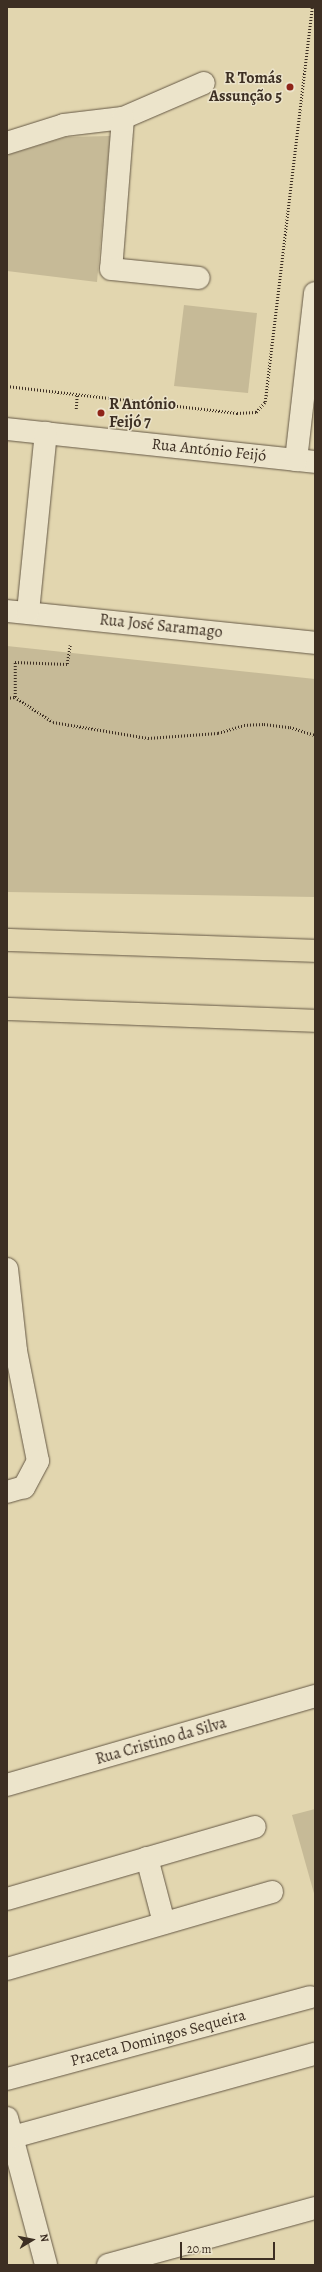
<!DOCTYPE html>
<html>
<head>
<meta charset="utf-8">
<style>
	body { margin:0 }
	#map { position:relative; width:322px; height:2272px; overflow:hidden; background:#e2d6af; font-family:Alegreya,serif }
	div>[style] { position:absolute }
	.green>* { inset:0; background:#c6ba97 }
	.path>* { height:2.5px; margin-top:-1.25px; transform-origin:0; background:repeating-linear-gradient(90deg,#3d2f23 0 1px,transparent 0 3px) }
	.roads { filter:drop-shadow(0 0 1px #665946) drop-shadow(0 0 1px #665946) }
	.minor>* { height:22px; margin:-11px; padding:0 11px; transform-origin:11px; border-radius:11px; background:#ece4cb }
	.highway>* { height:22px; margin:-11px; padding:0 11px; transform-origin:11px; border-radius:11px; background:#e2d6af }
	.dots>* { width:11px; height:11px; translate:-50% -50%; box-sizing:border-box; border:2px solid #ece4cb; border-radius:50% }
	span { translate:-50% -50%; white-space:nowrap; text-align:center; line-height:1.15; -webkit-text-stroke:3px #ece4cb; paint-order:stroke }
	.poi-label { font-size:16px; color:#3d2f23; font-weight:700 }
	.right { translate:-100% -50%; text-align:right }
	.left { translate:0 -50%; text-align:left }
	.street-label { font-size:16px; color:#3d2f23 }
	.frame { position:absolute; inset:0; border:8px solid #3d2f23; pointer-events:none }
	.north { position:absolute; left:12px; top:2220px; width:40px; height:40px; -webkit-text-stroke:3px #ece4cb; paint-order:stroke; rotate:80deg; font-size:11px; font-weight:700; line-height:16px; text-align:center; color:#3d2f23 }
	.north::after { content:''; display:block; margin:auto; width:14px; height:18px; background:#3d2f23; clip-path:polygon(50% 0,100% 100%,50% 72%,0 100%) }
	.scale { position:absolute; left:180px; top:2242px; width:95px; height:18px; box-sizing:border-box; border:2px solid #3d2f23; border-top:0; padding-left:5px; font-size:12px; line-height:14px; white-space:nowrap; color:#3d2f23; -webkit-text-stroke:3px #ece4cb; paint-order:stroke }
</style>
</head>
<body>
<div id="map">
	<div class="green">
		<div style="clip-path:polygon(110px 136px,97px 282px,7px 271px,7px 155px,66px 137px)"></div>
		<div style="clip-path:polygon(184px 305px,257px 313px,248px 393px,174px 386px)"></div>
		<div style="clip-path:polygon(7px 646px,315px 679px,315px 897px,7px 892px)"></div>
		<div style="clip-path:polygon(315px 1809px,315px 1897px,292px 1815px)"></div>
	</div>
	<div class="path">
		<div style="left:7px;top:386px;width:232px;rotate:6.7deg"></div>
		<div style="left:237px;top:413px;width:19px;rotate:-3deg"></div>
		<div style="left:256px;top:412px;width:13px;rotate:-48deg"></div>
		<div style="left:265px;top:402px;width:398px;rotate:-83.2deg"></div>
		<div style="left:76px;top:409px;width:15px;rotate:-86deg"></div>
		<div style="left:15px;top:697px;width:35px;rotate:-90deg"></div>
		<div style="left:15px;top:662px;width:52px;rotate:2.2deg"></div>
		<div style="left:67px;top:664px;width:19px;rotate:-81deg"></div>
		<div style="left:7px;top:698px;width:8px;rotate:-7deg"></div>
		<div style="left:15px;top:697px;width:45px;rotate:33.3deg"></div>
		<div style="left:53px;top:722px;width:96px;rotate:9.6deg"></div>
		<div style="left:148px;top:738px;width:70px;rotate:-4.1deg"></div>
		<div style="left:218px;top:733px;width:27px;rotate:-17deg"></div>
		<div style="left:244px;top:725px;width:20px;rotate:-3deg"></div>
		<div style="left:264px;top:724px;width:26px;rotate:7deg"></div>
		<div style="left:290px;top:727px;width:26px;rotate:18deg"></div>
	</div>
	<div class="roads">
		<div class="minor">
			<div style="left:123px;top:118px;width:88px;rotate:-23.4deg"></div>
			<div style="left:7px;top:143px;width:60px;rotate:-17.5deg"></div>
			<div style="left:64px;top:125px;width:59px;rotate:-6.8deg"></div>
			<div style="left:123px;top:118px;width:151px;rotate:94.5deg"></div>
			<div style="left:111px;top:269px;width:88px;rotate:5.8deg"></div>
			<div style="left:7px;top:429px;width:310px;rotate:6.1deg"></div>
			<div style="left:296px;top:460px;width:168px;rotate:-83.5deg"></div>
			<div style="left:7px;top:611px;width:310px;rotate:5.9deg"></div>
			<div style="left:28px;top:612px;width:180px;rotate:-84.3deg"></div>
			<div style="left:7px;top:1269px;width:82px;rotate:83.7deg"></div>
			<div style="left:16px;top:1351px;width:112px;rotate:78.7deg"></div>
			<div style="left:38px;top:1461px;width:30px;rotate:118deg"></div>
			<div style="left:24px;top:1487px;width:18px;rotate:164deg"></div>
			<div style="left:7px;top:1785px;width:321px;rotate:-16.1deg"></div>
			<div style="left:147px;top:1858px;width:67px;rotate:75.3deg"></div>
			<div style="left:7px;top:1899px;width:258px;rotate:-16.2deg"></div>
			<div style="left:7px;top:1969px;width:276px;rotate:-16.2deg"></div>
			<div style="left:7px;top:2079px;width:314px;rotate:-15.1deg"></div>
			<div style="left:7px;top:2118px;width:152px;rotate:75.1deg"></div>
			<div style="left:13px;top:2137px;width:313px;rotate:-15.4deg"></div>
			<div style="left:108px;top:2265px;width:215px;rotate:-15.4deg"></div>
		</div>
		<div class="highway">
			<div style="left:7px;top:940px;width:308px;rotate:2deg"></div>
			<div style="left:7px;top:1009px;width:308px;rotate:2.2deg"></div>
		</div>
	</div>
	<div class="dots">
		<div style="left:290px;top:87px;background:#8f2418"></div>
		<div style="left:101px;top:413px;background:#8f2418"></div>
	</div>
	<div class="poi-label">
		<span class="right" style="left:282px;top:87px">R Tomás<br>Assunção 5</span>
		<span class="left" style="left:109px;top:413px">R António<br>Feijó 7</span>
	</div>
	<div class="street-label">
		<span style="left:209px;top:450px;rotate:6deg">Rua António Feijó</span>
		<span style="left:161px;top:626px;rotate:6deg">Rua José Saramago</span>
		<span style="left:161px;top:1741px;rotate:-16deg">Rua Cristino da Silva</span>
		<span style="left:158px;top:2038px;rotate:-15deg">Praceta Domingos Sequeira</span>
	</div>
	<div class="frame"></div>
	<div class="north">N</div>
	<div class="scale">20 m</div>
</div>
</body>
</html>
